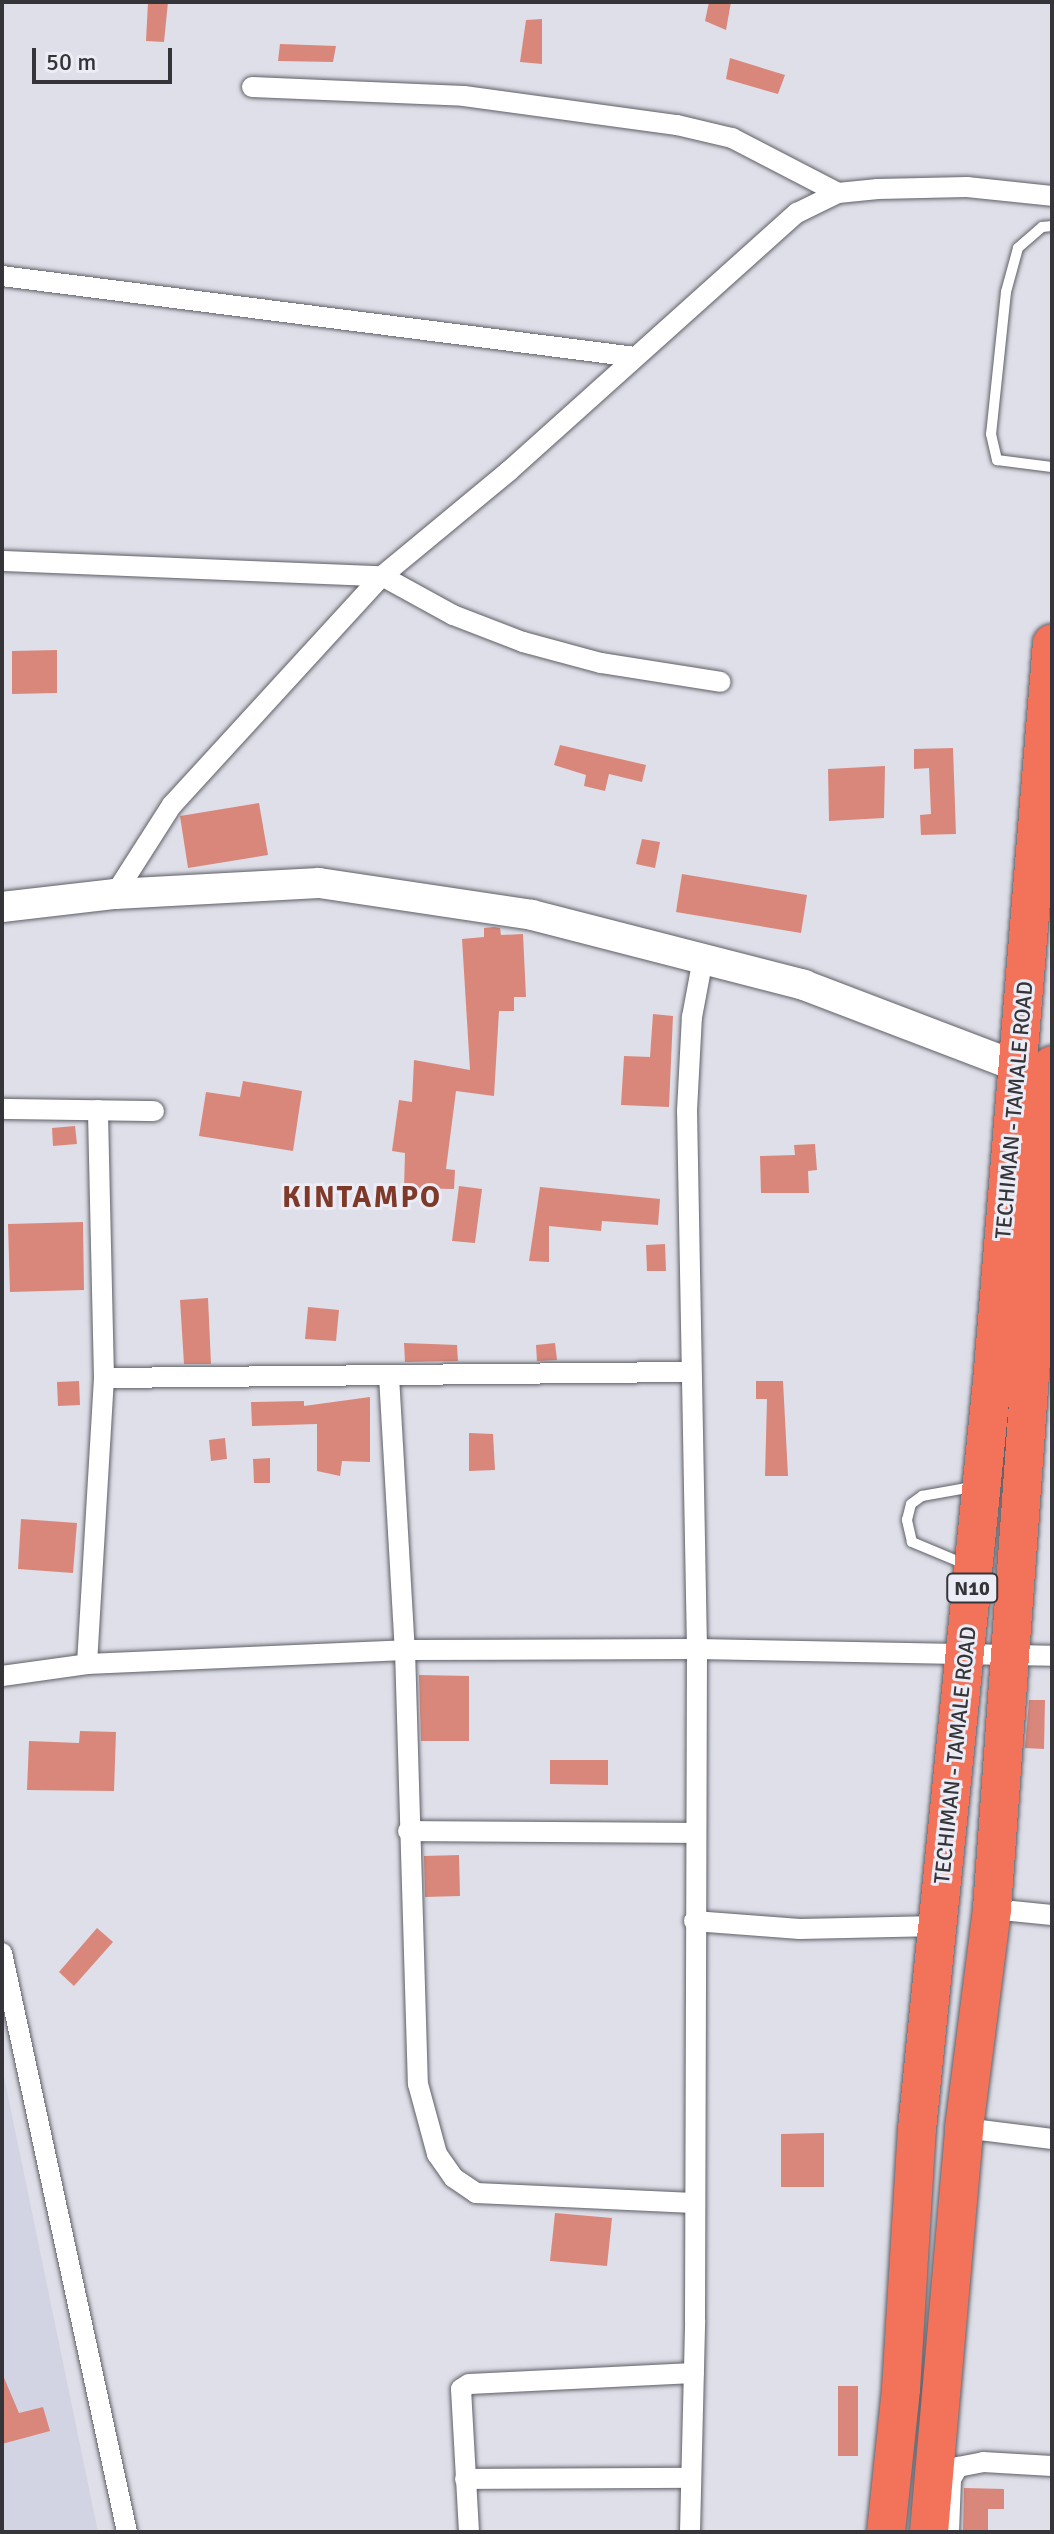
<!DOCTYPE html>
<html>
<head>
<meta charset="utf-8">
<style>
	body { margin:0 }
	#map { position:relative; width:1054px; height:2534px; overflow:hidden; background:#dedfe8; font-family:Signika,sans-serif }
	div>[style] { position:absolute }
	.built>* { inset:0; background:#d2d4e4 }
	.building>* { inset:0; background:#da877b }
	.roads { filter:drop-shadow(0 0 2px #5e5f67) drop-shadow(0 0 2px #5e5f67) }
	.lane>* { height:10px; margin:-5px; padding:0 5px; transform-origin:5px; border-radius:5px; background:#fff }
	.street>* { height:20px; margin:-10px; padding:0 10px; transform-origin:10px; border-radius:10px; background:#fff }
	.secondary>* { height:30px; margin:-15px; padding:0 15px; transform-origin:15px; border-radius:15px; background:#fff }
	.highway>* { height:38px; margin:-19px; padding:0 19px; transform-origin:19px; border-radius:19px; background:#f2735a }
	span { translate:-50% -50%; white-space:nowrap; text-align:center; line-height:1.15; -webkit-text-stroke:6px #ebecf6; paint-order:stroke }
	.shield-label span { padding:2px 6px; background:#ebecf6; border:2px solid; border-radius:6px; -webkit-text-stroke-width:0 }
	.shield-label { font-size:20px; color:#353539; font-weight:700 }
	.street-label { font-size:22px; color:#353539 }
	.district-label { font-size:30px; color:#7e3928; font-weight:700; letter-spacing:2px }
	.frame { position:absolute; inset:0; border:4px solid #353539; pointer-events:none }
	.scale { position:absolute; left:32px; top:48px; width:140px; height:36px; box-sizing:border-box; border:4px solid #353539; border-top:0; padding-left:10px; font-size:24px; line-height:28px; white-space:nowrap; color:#353539; -webkit-text-stroke:6px #ebecf6; paint-order:stroke }
</style>
</head>
<body>
<div id="map">
	<div class="built">
		<div style="clip-path:polygon(2px 2067px,98px 2532px,2px 2532px)"></div>
	</div>
	<div class="building">
		<div style="clip-path:polygon(148px 2px,168px 2px,164px 42px,146px 41px)"></div>
		<div style="clip-path:polygon(709px 2px,731px 2px,726px 30px,705px 21px)"></div>
		<div style="clip-path:polygon(542px 19px,542px 64px,520px 62px,526px 20px)"></div>
		<div style="clip-path:polygon(280px 44px,336px 46px,333px 62px,278px 61px)"></div>
		<div style="clip-path:polygon(730px 58px,785px 75px,778px 94px,726px 79px)"></div>
		<div style="clip-path:polygon(57px 650px,57px 693px,12px 694px,12px 651px)"></div>
		<div style="clip-path:polygon(560px 745px,646px 765px,642px 782px,609px 774px,605px 791px,584px 786px,586px 775px,554px 765px)"></div>
		<div style="clip-path:polygon(953px 748px,956px 834px,921px 835px,920px 815px,931px 814px,929px 768px,914px 769px,914px 749px)"></div>
		<div style="clip-path:polygon(885px 766px,884px 818px,829px 821px,828px 769px)"></div>
		<div style="clip-path:polygon(259px 803px,268px 855px,188px 868px,180px 816px)"></div>
		<div style="clip-path:polygon(642px 839px,660px 842px,655px 868px,636px 864px)"></div>
		<div style="clip-path:polygon(682px 874px,807px 895px,801px 933px,676px 912px)"></div>
		<div style="clip-path:polygon(494px 927px,500px 928px,501px 935px,523px 934px,526px 997px,514px 997px,514px 1011px,499px 1011px,494px 1096px,456px 1091px,446px 1169px,455px 1170px,454px 1189px,404px 1188px,405px 1153px,392px 1151px,399px 1100px,412px 1102px,414px 1060px,470px 1070px,462px 939px,484px 937px,484px 928px)"></div>
		<div style="clip-path:polygon(653px 1014px,673px 1016px,669px 1107px,621px 1105px,624px 1056px,650px 1057px)"></div>
		<div style="clip-path:polygon(243px 1081px,302px 1091px,293px 1151px,199px 1136px,206px 1092px,240px 1097px)"></div>
		<div style="clip-path:polygon(75px 1126px,77px 1144px,53px 1146px,52px 1128px)"></div>
		<div style="clip-path:polygon(815px 1144px,817px 1170px,808px 1171px,809px 1193px,761px 1193px,760px 1156px,795px 1155px,794px 1145px)"></div>
		<div style="clip-path:polygon(459px 1186px,482px 1189px,475px 1243px,452px 1241px)"></div>
		<div style="clip-path:polygon(540px 1187px,660px 1199px,658px 1225px,602px 1221px,601px 1231px,549px 1226px,549px 1262px,529px 1261px)"></div>
		<div style="clip-path:polygon(83px 1222px,84px 1290px,10px 1292px,8px 1224px)"></div>
		<div style="clip-path:polygon(665px 1244px,666px 1271px,647px 1271px,646px 1245px)"></div>
		<div style="clip-path:polygon(208px 1298px,211px 1364px,184px 1364px,180px 1300px)"></div>
		<div style="clip-path:polygon(308px 1307px,339px 1310px,336px 1341px,305px 1339px)"></div>
		<div style="clip-path:polygon(404px 1343px,457px 1345px,458px 1361px,405px 1362px)"></div>
		<div style="clip-path:polygon(555px 1343px,557px 1360px,537px 1361px,536px 1345px)"></div>
		<div style="clip-path:polygon(79px 1381px,80px 1405px,58px 1406px,57px 1382px)"></div>
		<div style="clip-path:polygon(756px 1381px,783px 1381px,788px 1476px,765px 1476px,767px 1399px,756px 1399px)"></div>
		<div style="clip-path:polygon(370px 1397px,370px 1462px,342px 1461px,340px 1476px,317px 1471px,317px 1424px,252px 1426px,251px 1402px,304px 1401px,304px 1406px)"></div>
		<div style="clip-path:polygon(469px 1433px,493px 1434px,495px 1470px,469px 1471px)"></div>
		<div style="clip-path:polygon(225px 1438px,227px 1459px,211px 1461px,209px 1440px)"></div>
		<div style="clip-path:polygon(270px 1458px,270px 1483px,254px 1483px,253px 1459px)"></div>
		<div style="clip-path:polygon(21px 1519px,77px 1523px,73px 1573px,18px 1569px)"></div>
		<div style="clip-path:polygon(419px 1675px,469px 1676px,469px 1741px,421px 1741px)"></div>
		<div style="clip-path:polygon(1029px 1700px,1045px 1700px,1044px 1749px,1025px 1748px)"></div>
		<div style="clip-path:polygon(80px 1731px,116px 1732px,114px 1791px,27px 1790px,29px 1741px,79px 1743px)"></div>
		<div style="clip-path:polygon(550px 1760px,608px 1760px,608px 1785px,550px 1784px)"></div>
		<div style="clip-path:polygon(459px 1855px,460px 1896px,425px 1897px,424px 1856px)"></div>
		<div style="clip-path:polygon(97px 1928px,113px 1942px,74px 1986px,59px 1972px)"></div>
		<div style="clip-path:polygon(824px 2133px,824px 2187px,781px 2187px,781px 2134px)"></div>
		<div style="clip-path:polygon(555px 2213px,612px 2218px,607px 2266px,550px 2261px)"></div>
		<div style="clip-path:polygon(2px 2373px,19px 2413px,43px 2407px,50px 2431px,2px 2444px)"></div>
		<div style="clip-path:polygon(838px 2386px,858px 2386px,858px 2456px,838px 2456px)"></div>
		<div style="clip-path:polygon(964px 2488px,1004px 2489px,1004px 2509px,988px 2509px,988px 2532px,963px 2532px)"></div>
	</div>
	<div class="roads">
		<div class="lane">
			<div style="left:1052px;top:226px;width:10px;rotate:174deg"></div>
			<div style="left:1042px;top:227px;width:32px;rotate:139deg"></div>
			<div style="left:1018px;top:248px;width:46px;rotate:105.3deg"></div>
			<div style="left:1006px;top:292px;width:143px;rotate:96deg"></div>
			<div style="left:991px;top:434px;width:27px;rotate:77deg"></div>
			<div style="left:997px;top:460px;width:55px;rotate:7.3deg"></div>
			<div style="left:967px;top:1565px;width:60px;rotate:-157.3deg"></div>
			<div style="left:912px;top:1542px;width:23px;rotate:-103deg"></div>
			<div style="left:907px;top:1520px;width:16px;rotate:-76deg"></div>
			<div style="left:911px;top:1504px;width:14px;rotate:-36deg"></div>
			<div style="left:922px;top:1496px;width:51px;rotate:-10.2deg"></div>
		</div>
		<div class="street">
			<div style="left:252px;top:87px;width:212px;rotate:2.4deg"></div>
			<div style="left:464px;top:96px;width:215px;rotate:7.8deg"></div>
			<div style="left:677px;top:125px;width:57px;rotate:13.3deg"></div>
			<div style="left:732px;top:138px;width:119px;rotate:27.4deg"></div>
			<div style="left:2px;top:276px;width:638px;rotate:7.29deg"></div>
			<div style="left:2px;top:561px;width:380px;rotate:2.3deg"></div>
			<div style="left:382px;top:576px;width:81px;rotate:28.8deg"></div>
			<div style="left:453px;top:615px;width:75px;rotate:21.1deg"></div>
			<div style="left:523px;top:642px;width:81px;rotate:15.1deg"></div>
			<div style="left:601px;top:663px;width:121px;rotate:9deg"></div>
			<div style="left:115px;top:894px;width:106px;rotate:-57.4deg"></div>
			<div style="left:172px;top:805px;width:311px;rotate:-47.5deg"></div>
			<div style="left:382px;top:576px;width:165px;rotate:-39.6deg"></div>
			<div style="left:509px;top:471px;width:387px;rotate:-41.9deg"></div>
			<div style="left:797px;top:213px;width:46px;rotate:-26deg"></div>
			<div style="left:838px;top:193px;width:40px;rotate:-5.7deg"></div>
			<div style="left:878px;top:189px;width:89px;rotate:-1.3deg"></div>
			<div style="left:967px;top:187px;width:85px;rotate:6deg"></div>
			<div style="left:2px;top:1109px;width:152px;rotate:0.8deg"></div>
			<div style="left:389px;top:1376px;width:274px;rotate:86.7deg"></div>
			<div style="left:405px;top:1650px;width:434px;rotate:88.3deg"></div>
			<div style="left:418px;top:2084px;width:73px;rotate:74.8deg"></div>
			<div style="left:437px;top:2154px;width:29px;rotate:55deg"></div>
			<div style="left:454px;top:2178px;width:27px;rotate:34deg"></div>
			<div style="left:476px;top:2193px;width:218px;rotate:2.6deg"></div>
			<div style="left:104px;top:1378px;width:587px;rotate:-0.59deg"></div>
			<div style="left:87px;top:1664px;width:287px;rotate:-86.6deg"></div>
			<div style="left:104px;top:1378px;width:268px;rotate:-91.3deg"></div>
			<div style="left:2px;top:1676px;width:86px;rotate:-8deg"></div>
			<div style="left:87px;top:1664px;width:318px;rotate:-2.5deg"></div>
			<div style="left:405px;top:1650px;width:292px;rotate:-0.2deg"></div>
			<div style="left:697px;top:1649px;width:355px;rotate:1.1deg"></div>
			<div style="left:408px;top:1831px;width:287px;rotate:0.4deg"></div>
			<div style="left:992px;top:1909px;width:60px;rotate:5.7deg"></div>
			<div style="left:694px;top:1921px;width:106px;rotate:4.3deg"></div>
			<div style="left:800px;top:1929px;width:139px;rotate:-1.2deg"></div>
			<div style="left:2px;top:1953px;width:592px;rotate:77.82deg"></div>
			<div style="left:964px;top:2128px;width:89px;rotate:7.1deg"></div>
			<div style="left:465px;top:2479px;width:226px;rotate:-0.3deg"></div>
			<div style="left:469px;top:2532px;width:143px;rotate:-93.2deg"></div>
			<div style="left:461px;top:2389px;width:9px;rotate:-32deg"></div>
			<div style="left:469px;top:2384px;width:225px;rotate:-2.8deg"></div>
			<div style="left:690px;top:2532px;width:212px;rotate:-88.6deg"></div>
			<div style="left:695px;top:2320px;width:671px;rotate:-89.83deg"></div>
			<div style="left:697px;top:1649px;width:538px;rotate:-91.06deg"></div>
			<div style="left:687px;top:1111px;width:94px;rotate:-87deg"></div>
			<div style="left:692px;top:1017px;width:60px;rotate:-79.4deg"></div>
			<div style="left:949px;top:2532px;width:53px;rotate:-87.8deg"></div>
			<div style="left:951px;top:2479px;width:14px;rotate:-60deg"></div>
			<div style="left:958px;top:2467px;width:25px;rotate:-11deg"></div>
			<div style="left:983px;top:2462px;width:69px;rotate:3.3deg"></div>
		</div>
		<div class="secondary">
			<div style="left:2px;top:907px;width:114px;rotate:-6.6deg"></div>
			<div style="left:115px;top:894px;width:204px;rotate:-3.1deg"></div>
			<div style="left:319px;top:883px;width:215px;rotate:8.5deg"></div>
			<div style="left:532px;top:915px;width:281px;rotate:14.4deg"></div>
			<div style="left:804px;top:985px;width:247px;rotate:20.9deg"></div>
		</div>
		<div class="highway">
			<div style="left:886px;top:2532px;width:144px;rotate:-84deg"></div>
			<div style="left:901px;top:2389px;width:260px;rotate:-86.5deg"></div>
			<div style="left:917px;top:2129px;width:751px;rotate:-84.27deg"></div>
			<div style="left:992px;top:1382px;width:741px;rotate:-85.36deg"></div>
			<div style="left:929px;top:2532px;width:406px;rotate:-85deg"></div>
			<div style="left:964px;top:2128px;width:221px;rotate:-82.7deg"></div>
			<div style="left:992px;top:1909px;width:846px;rotate:-85.93deg"></div>
		</div>
	</div>
	<div class="shield-label">
		<span style="left:972px;top:1588px">N10</span>
	</div>
	<div class="street-label">
		<span style="left:1014px;top:1110px;rotate:-85deg">TECHIMAN - TAMALE ROAD</span>
		<span style="left:955px;top:1755px;rotate:-84deg">TECHIMAN - TAMALE ROAD</span>
	</div>
	<div class="district-label">
		<span style="left:362px;top:1198px">KINTAMPO</span>
	</div>
	<div class="frame"></div>
	<div class="scale">50 m</div>
</div>
</body>
</html>
